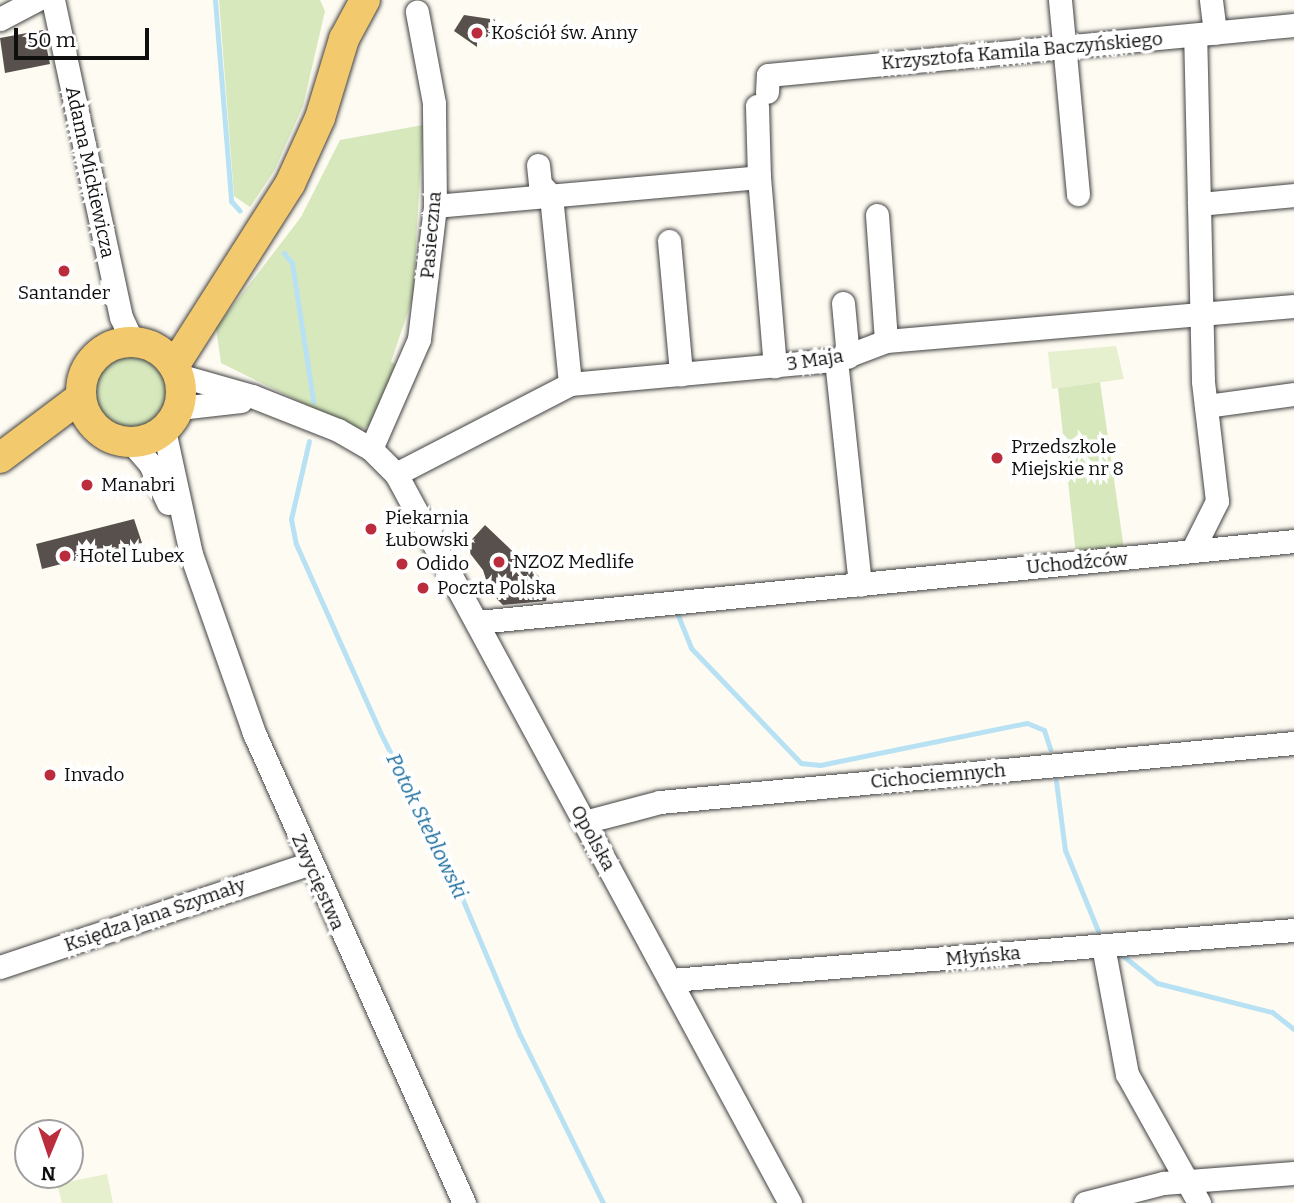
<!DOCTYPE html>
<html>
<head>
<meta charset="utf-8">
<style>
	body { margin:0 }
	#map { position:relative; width:1294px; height:1203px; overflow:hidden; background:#fefbf2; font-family:Bitter,serif }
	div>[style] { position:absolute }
	.green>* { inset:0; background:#d6e8bc }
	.round { border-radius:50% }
	.pitch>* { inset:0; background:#e6f0ce }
	.stream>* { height:5px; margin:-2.5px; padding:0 2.5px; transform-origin:2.5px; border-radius:2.5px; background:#b8e2f4 }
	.building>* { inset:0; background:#58504c }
	.roads { filter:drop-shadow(0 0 2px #424242) drop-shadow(0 0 2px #424242) }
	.minor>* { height:23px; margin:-11.5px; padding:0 11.5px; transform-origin:11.5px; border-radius:11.5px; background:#fff }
	.major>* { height:30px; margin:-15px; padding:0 15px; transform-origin:15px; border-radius:15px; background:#f3c96d }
	.major>.ring { margin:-15px; padding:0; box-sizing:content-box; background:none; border:30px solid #f3c96d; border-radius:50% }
	.dots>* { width:19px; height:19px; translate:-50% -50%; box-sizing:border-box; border:4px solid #fff; border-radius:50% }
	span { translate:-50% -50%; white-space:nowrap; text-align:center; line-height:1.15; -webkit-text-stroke:7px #fff; paint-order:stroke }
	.poi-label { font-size:19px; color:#0f0f0f }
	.left { translate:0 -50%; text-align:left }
	.street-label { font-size:19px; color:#0f0f0f }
	.water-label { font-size:21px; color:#1c6e9d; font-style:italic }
	.north { position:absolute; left:14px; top:1119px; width:70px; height:70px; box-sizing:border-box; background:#fff; border:2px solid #9f9f9f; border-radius:50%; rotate:182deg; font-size:19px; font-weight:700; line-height:28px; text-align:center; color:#0f0f0f }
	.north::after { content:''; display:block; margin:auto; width:24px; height:32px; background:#bb2c3d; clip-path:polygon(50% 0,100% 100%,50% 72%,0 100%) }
	.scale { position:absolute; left:14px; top:28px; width:135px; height:32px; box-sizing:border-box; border:4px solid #0f0f0f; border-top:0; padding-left:9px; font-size:21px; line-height:24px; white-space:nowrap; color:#0f0f0f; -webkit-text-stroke:5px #fff; paint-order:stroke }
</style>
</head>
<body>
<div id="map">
	<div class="green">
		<div style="clip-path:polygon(219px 0,320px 0,325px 11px,303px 106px,274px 171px,250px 207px,234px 196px)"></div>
		<div style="clip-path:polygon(423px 125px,413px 297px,391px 362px,399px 366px,375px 422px,359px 431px,221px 363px,216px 328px,301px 217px,340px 140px)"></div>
		<div class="round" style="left:93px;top:355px;width:76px;height:76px"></div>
		<div style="clip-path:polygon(1100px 382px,1124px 549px,1076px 555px,1058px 388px)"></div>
	</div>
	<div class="pitch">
		<div style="clip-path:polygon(1116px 346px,1124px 379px,1052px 389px,1048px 352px)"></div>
		<div style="clip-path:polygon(107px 1174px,113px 1203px,62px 1203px,57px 1184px)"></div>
	</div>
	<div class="stream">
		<div style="left:215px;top:0;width:202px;rotate:85.4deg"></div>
		<div style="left:231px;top:201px;width:13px;rotate:48deg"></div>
		<div style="left:284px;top:253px;width:13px;rotate:51deg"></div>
		<div style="left:292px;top:263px;width:140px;rotate:81.3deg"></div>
		<div style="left:309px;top:441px;width:80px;rotate:103deg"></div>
		<div style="left:291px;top:519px;width:25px;rotate:79deg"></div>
		<div style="left:296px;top:544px;width:206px;rotate:65.9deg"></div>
		<div style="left:380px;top:732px;width:165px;rotate:63.3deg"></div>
		<div style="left:454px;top:879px;width:169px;rotate:67.1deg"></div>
		<div style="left:520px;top:1035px;width:187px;rotate:63.7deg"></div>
		<div style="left:677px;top:613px;width:38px;rotate:68deg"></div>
		<div style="left:691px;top:648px;width:159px;rotate:46.3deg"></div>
		<div style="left:801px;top:763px;width:19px;rotate:6deg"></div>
		<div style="left:820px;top:765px;width:211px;rotate:-11.5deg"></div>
		<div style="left:1027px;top:723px;width:18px;rotate:22deg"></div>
		<div style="left:1044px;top:730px;width:20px;rotate:72deg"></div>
		<div style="left:1056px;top:781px;width:70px;rotate:82.6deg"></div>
		<div style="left:1065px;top:850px;width:87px;rotate:67.8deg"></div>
		<div style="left:1122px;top:955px;width:45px;rotate:38.7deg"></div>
		<div style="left:1157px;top:983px;width:119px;rotate:14.2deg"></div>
		<div style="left:1272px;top:1012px;width:28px;rotate:38deg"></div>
	</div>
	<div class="building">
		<div style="clip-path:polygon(464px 15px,497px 20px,497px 36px,477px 38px,477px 47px,454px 31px)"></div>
		<div style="clip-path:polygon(43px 30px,50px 64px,5px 73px,0 38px)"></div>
		<div style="clip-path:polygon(134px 519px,142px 543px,42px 569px,36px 544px)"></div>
		<div style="clip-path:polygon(485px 525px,549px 586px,546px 601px,503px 605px,490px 592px,483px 570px,465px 547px)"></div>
	</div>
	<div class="roads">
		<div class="minor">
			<div style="left:53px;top:0;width:324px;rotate:77.9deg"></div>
			<div style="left:121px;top:317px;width:26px;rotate:65deg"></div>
			<div style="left:1060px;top:0;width:195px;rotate:84.7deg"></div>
			<div style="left:1211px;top:0;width:33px;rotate:83deg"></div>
			<div style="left:0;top:19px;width:41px;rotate:-27.8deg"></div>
			<div style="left:767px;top:92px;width:17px;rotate:-87deg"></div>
			<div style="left:768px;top:75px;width:528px;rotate:-5.43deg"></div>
			<div style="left:757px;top:106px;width:71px;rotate:88.4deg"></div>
			<div style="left:538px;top:165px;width:19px;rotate:84deg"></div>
			<div style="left:540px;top:184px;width:16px;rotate:47deg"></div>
			<div style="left:551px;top:196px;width:189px;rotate:84.2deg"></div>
			<div style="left:1199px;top:204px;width:95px;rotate:-5.4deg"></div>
			<div style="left:435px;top:206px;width:325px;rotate:-5.1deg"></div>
			<div style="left:759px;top:177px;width:190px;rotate:85.2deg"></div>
			<div style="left:877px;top:215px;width:126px;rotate:85.9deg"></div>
			<div style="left:669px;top:241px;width:134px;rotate:84.8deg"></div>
			<div style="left:843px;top:303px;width:54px;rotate:84.7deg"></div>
			<div style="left:836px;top:360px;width:226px;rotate:83.9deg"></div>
			<div style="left:178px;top:375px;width:77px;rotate:15.8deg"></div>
			<div style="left:252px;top:396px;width:92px;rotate:21.6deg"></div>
			<div style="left:338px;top:430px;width:38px;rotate:30deg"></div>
			<div style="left:371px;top:449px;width:35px;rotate:45deg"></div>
			<div style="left:396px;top:474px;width:829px;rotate:61.61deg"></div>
			<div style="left:1206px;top:406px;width:89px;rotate:-7.8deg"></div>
			<div style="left:179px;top:408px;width:62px;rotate:-6.4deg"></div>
			<div style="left:164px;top:430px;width:127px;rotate:77.7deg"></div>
			<div style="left:191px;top:554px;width:190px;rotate:70.6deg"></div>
			<div style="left:254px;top:733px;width:515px;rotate:65.92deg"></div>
			<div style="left:131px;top:442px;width:29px;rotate:49deg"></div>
			<div style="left:150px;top:464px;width:43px;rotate:65.2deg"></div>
			<div style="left:371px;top:449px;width:120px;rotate:-66.4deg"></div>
			<div style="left:419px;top:339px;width:134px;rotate:-83.1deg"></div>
			<div style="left:435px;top:206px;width:103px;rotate:-90.6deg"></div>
			<div style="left:434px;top:103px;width:93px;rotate:-100.6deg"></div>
			<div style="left:396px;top:474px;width:196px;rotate:-27.3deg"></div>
			<div style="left:570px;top:384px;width:267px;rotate:-5.2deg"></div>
			<div style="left:836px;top:360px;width:53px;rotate:-20.8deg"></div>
			<div style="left:886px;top:341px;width:409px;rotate:-4.9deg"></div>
			<div style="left:1192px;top:551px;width:56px;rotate:-63.4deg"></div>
			<div style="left:1217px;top:501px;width:121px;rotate:-96.7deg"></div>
			<div style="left:1203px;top:381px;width:346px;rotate:-91.3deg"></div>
			<div style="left:478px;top:622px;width:820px;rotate:-5.67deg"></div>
			<div style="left:584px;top:822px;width:79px;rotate:-14.7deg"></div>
			<div style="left:660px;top:802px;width:637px;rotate:-5.32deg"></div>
			<div style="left:1103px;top:946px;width:130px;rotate:79.4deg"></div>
			<div style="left:1127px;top:1074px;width:148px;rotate:60.8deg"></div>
			<div style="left:0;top:967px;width:327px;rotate:-18.5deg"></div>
			<div style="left:671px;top:980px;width:625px;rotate:-4.59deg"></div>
			<div style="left:1085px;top:1203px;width:81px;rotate:-14.4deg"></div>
			<div style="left:1163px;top:1183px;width:131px;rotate:-4.4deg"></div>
		</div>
		<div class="major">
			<div class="ring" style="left:81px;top:342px;width:70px;height:70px"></div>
			<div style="left:174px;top:366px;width:216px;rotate:-57.5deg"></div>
			<div style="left:290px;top:184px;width:72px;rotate:-65.6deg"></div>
			<div style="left:320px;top:118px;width:83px;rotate:-73.1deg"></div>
			<div style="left:344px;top:39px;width:44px;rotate:-61.7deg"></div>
			<div style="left:0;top:458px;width:101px;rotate:-37deg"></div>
		</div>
	</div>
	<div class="dots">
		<div style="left:477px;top:33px;background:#bb2c3d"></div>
		<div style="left:64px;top:271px;background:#bb2c3d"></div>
		<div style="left:997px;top:458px;background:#bb2c3d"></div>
		<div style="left:87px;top:485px;background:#bb2c3d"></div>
		<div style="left:371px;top:529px;background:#bb2c3d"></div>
		<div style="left:65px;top:556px;background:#bb2c3d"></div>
		<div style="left:499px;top:562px;background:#bb2c3d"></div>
		<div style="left:402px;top:564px;background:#bb2c3d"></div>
		<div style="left:423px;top:588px;background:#bb2c3d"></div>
		<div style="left:50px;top:775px;background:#bb2c3d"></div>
	</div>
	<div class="poi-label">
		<span class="left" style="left:491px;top:33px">Kościół św. Anny</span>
		<span style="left:64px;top:293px">Santander</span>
		<span class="left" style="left:1011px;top:458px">Przedszkole<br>Miejskie nr 8</span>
		<span class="left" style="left:101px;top:485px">Manabri</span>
		<span class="left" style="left:385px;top:529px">Piekarnia<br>Łubowski</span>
		<span class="left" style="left:79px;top:556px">Hotel Lubex</span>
		<span class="left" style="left:513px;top:562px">NZOZ Medlife</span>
		<span class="left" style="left:416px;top:564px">Odido</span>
		<span class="left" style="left:437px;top:588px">Poczta Polska</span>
		<span class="left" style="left:64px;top:775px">Invado</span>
	</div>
	<div class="street-label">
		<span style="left:1022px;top:51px;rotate:-5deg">Krzysztofa Kamila Baczyńskiego</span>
		<span style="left:90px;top:172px;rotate:78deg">Adama Mickiewicza</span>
		<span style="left:431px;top:235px;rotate:-85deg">Pasieczna</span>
		<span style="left:815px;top:360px;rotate:-9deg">3 Maja</span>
		<span style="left:1077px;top:563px;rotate:-5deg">Uchodźców</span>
		<span style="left:938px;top:776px;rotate:-5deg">Cichociemnych</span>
		<span style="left:593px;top:838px;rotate:61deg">Opolska</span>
		<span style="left:318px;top:882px;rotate:66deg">Zwycięstwa</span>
		<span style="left:155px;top:915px;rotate:-19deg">Księdza Jana Szymały</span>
		<span style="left:983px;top:956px;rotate:-5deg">Młyńska</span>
	</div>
	<div class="water-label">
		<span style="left:427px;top:826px;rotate:64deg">Potok Steblowski</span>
	</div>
	<div class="north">N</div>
	<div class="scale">50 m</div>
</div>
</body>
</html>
